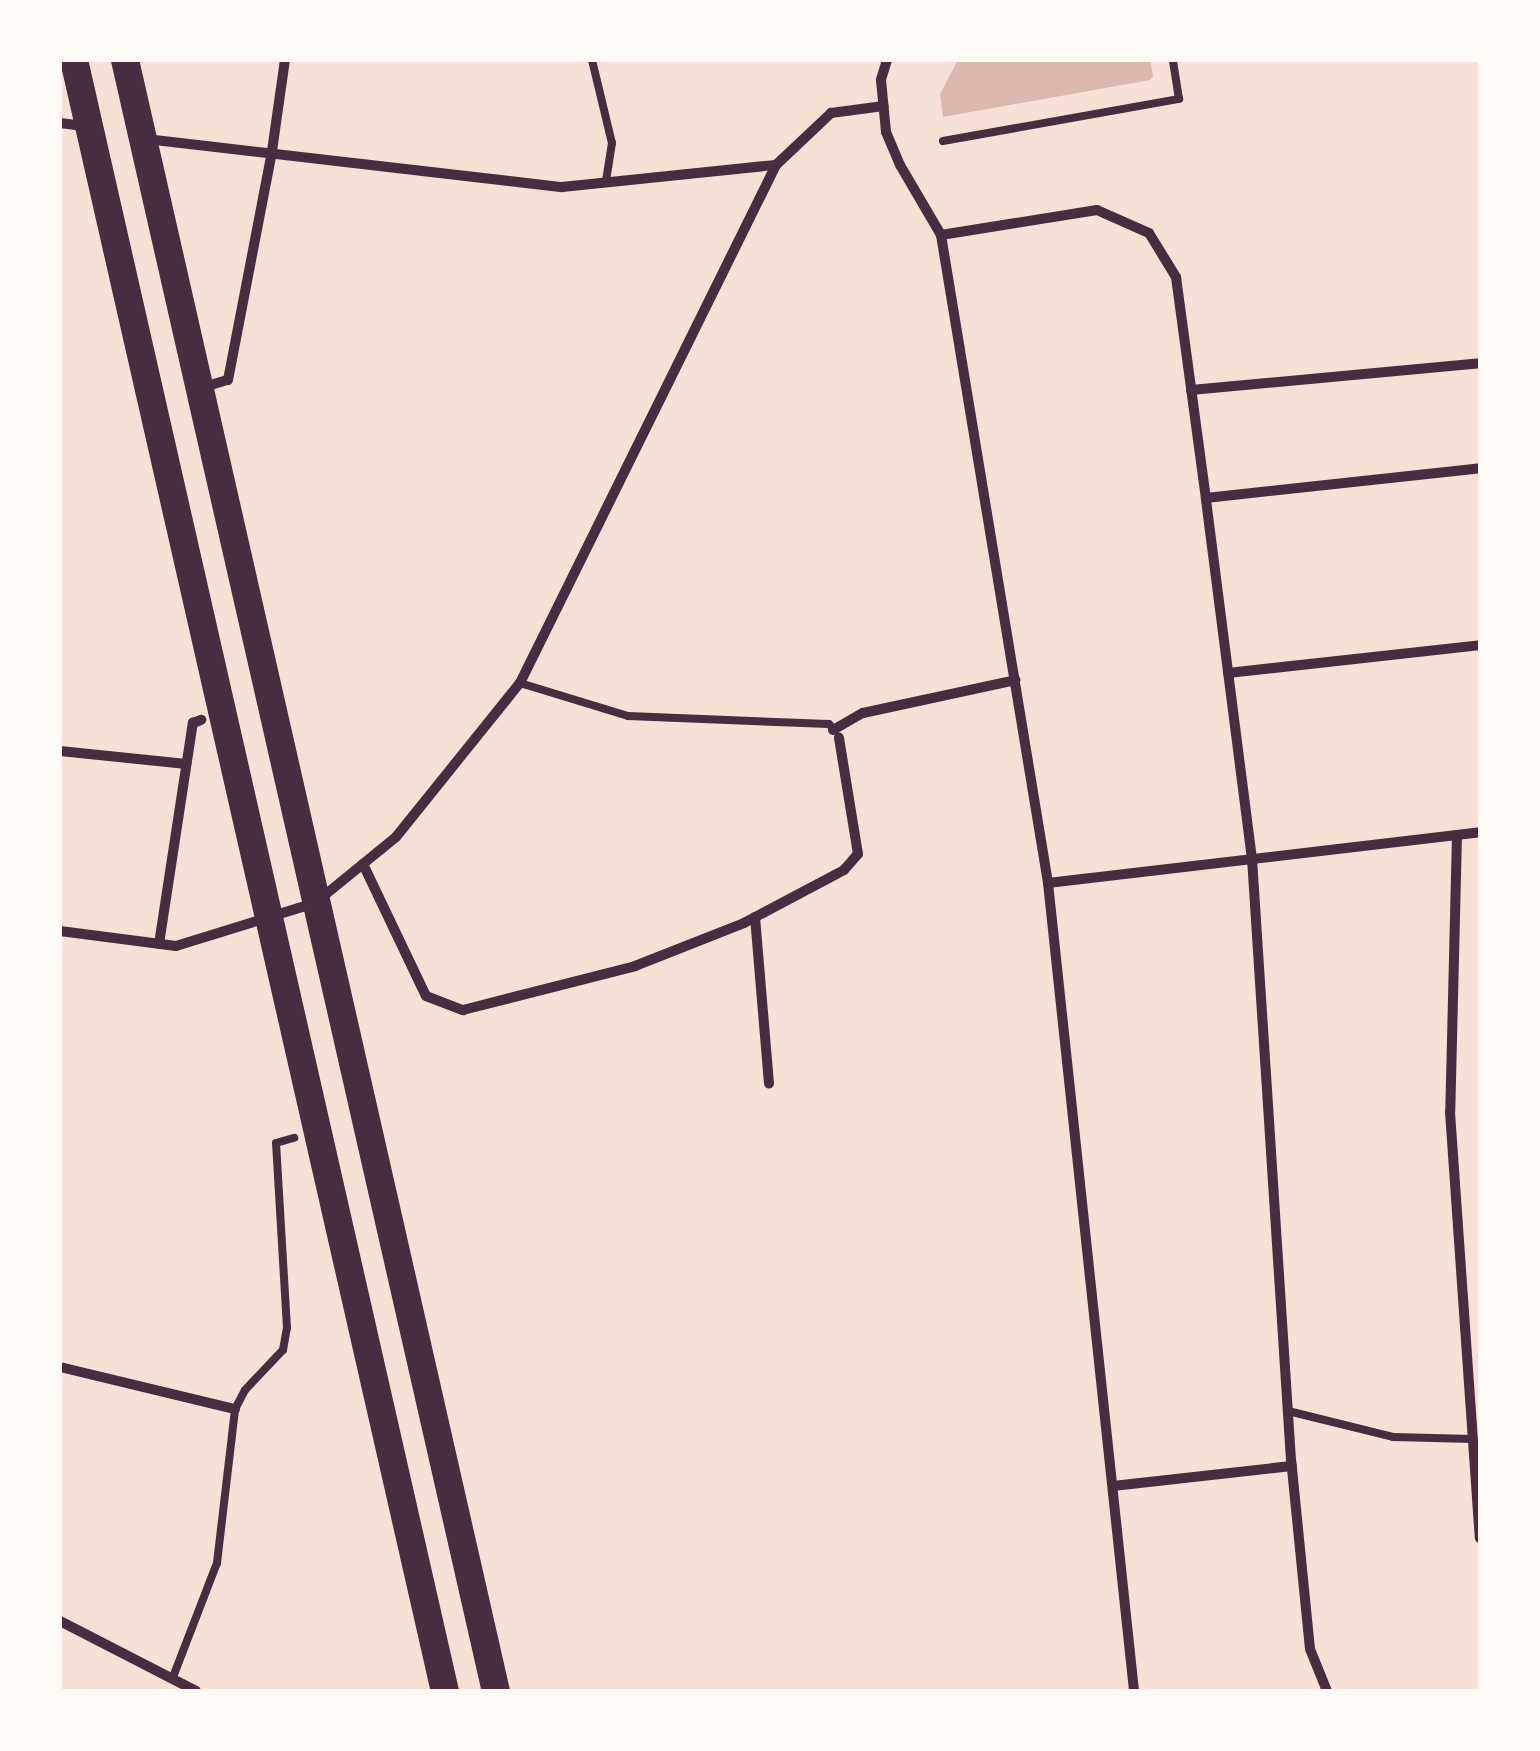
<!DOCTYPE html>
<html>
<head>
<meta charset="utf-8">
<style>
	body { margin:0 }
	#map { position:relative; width:1540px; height:1751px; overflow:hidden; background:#f7e1d7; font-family:"Source Sans 3",sans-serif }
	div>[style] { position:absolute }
	.water>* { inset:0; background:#dcb8b0 }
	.service>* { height:8px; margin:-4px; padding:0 4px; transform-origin:4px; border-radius:4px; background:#4a2c40 }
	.minor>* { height:10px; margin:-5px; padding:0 5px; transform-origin:5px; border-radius:5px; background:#4a2c40 }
	.trunk>* { height:28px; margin:-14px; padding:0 14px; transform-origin:14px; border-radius:14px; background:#4a2c40 }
	span { translate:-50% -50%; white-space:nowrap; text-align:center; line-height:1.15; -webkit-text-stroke:8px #fffaf5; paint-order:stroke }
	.frame { position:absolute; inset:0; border:62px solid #fffaf5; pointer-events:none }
</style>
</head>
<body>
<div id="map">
	<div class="water">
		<div style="clip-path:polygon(958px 60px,1150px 60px,1153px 76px,1150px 80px,943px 117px,940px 94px)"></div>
	</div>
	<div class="service">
		<div style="left:592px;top:60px;width:85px;rotate:76.5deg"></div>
		<div style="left:612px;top:143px;width:39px;rotate:99deg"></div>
		<div style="left:943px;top:141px;width:240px;rotate:-10.1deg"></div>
		<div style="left:1179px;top:99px;width:39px;rotate:-99deg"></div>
		<div style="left:520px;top:683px;width:113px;rotate:17deg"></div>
		<div style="left:628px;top:716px;width:201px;rotate:2.3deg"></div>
		<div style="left:829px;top:724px;width:8px;rotate:50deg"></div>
		<div style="left:1288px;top:1411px;width:108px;rotate:13.9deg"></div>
		<div style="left:1393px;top:1437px;width:80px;rotate:1.4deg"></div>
		<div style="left:173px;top:1677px;width:122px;rotate:-68.9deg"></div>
		<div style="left:217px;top:1563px;width:155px;rotate:-83.3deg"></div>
		<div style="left:235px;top:1409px;width:21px;rotate:-62deg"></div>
		<div style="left:245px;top:1390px;width:55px;rotate:-46.5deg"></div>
		<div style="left:283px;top:1350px;width:22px;rotate:-80deg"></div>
		<div style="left:287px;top:1328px;width:185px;rotate:-93.4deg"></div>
		<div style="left:276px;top:1143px;width:19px;rotate:-16deg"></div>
	</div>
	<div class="minor">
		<div style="left:887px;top:60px;width:21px;rotate:107deg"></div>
		<div style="left:881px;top:80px;width:52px;rotate:84.5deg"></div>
		<div style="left:886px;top:132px;width:36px;rotate:67deg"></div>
		<div style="left:900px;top:165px;width:81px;rotate:59.6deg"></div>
		<div style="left:941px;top:235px;width:657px;rotate:80.62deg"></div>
		<div style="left:1048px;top:883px;width:813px;rotate:83.92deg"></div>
		<div style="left:60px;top:123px;width:26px;rotate:7deg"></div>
		<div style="left:146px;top:139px;width:419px;rotate:6.6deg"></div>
		<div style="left:562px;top:187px;width:215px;rotate:-5.9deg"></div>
		<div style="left:941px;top:235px;width:158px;rotate:-9.1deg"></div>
		<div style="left:1097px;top:210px;width:57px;rotate:23.9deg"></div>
		<div style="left:1149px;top:233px;width:52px;rotate:58.5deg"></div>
		<div style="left:1176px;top:277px;width:223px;rotate:82.3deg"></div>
		<div style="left:201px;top:388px;width:28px;rotate:-17deg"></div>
		<div style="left:228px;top:380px;width:233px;rotate:-79.1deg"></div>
		<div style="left:272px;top:151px;width:92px;rotate:-81.9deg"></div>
		<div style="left:1191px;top:390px;width:290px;rotate:-5.3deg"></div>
		<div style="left:1228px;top:673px;width:254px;rotate:-6.3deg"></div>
		<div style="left:833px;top:730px;width:34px;rotate:-30deg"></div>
		<div style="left:863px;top:713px;width:156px;rotate:-12.2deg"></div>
		<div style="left:60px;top:751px;width:127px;rotate:5.9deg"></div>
		<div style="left:1457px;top:835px;width:277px;rotate:91.4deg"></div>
		<div style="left:1450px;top:1112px;width:427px;rotate:86deg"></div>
		<div style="left:363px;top:864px;width:146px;rotate:64.5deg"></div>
		<div style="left:426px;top:996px;width:40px;rotate:21deg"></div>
		<div style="left:463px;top:1010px;width:178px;rotate:-14.3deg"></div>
		<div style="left:635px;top:966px;width:117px;rotate:-21.5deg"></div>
		<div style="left:744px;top:923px;width:113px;rotate:-27.9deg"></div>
		<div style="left:844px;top:870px;width:21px;rotate:-49deg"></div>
		<div style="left:858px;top:854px;width:118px;rotate:-99.3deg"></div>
		<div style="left:1048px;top:883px;width:435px;rotate:-6.7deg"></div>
		<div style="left:755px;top:917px;width:167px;rotate:85.2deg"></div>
		<div style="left:60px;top:931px;width:117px;rotate:7.4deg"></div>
		<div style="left:176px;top:946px;width:145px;rotate:-17.2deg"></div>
		<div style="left:315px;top:903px;width:104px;rotate:-39.2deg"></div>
		<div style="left:396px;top:837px;width:198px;rotate:-51.2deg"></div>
		<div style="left:520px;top:683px;width:578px;rotate:-63.7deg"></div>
		<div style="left:776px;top:165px;width:76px;rotate:-43.4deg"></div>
		<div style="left:831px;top:113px;width:53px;rotate:-7.5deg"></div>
		<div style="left:159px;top:944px;width:224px;rotate:-81.3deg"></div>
		<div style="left:193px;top:723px;width:9px;rotate:-21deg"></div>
		<div style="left:60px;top:1367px;width:180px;rotate:13.5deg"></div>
		<div style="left:1113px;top:1486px;width:180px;rotate:-6.4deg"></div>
		<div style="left:60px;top:1621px;width:153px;rotate:27.2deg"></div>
		<div style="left:1327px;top:1691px;width:45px;rotate:-112deg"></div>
		<div style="left:1310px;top:1649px;width:190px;rotate:-95.7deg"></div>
		<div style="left:1291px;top:1460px;width:602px;rotate:-93.71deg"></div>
		<div style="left:1252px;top:859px;width:364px;rotate:-97.3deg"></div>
		<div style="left:1206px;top:498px;width:276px;rotate:-6.2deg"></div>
	</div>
	<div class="trunk">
		<div style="left:74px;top:60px;width:1673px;rotate:77.19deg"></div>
		<div style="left:125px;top:60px;width:1673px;rotate:77.19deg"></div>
	</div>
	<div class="frame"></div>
</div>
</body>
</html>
